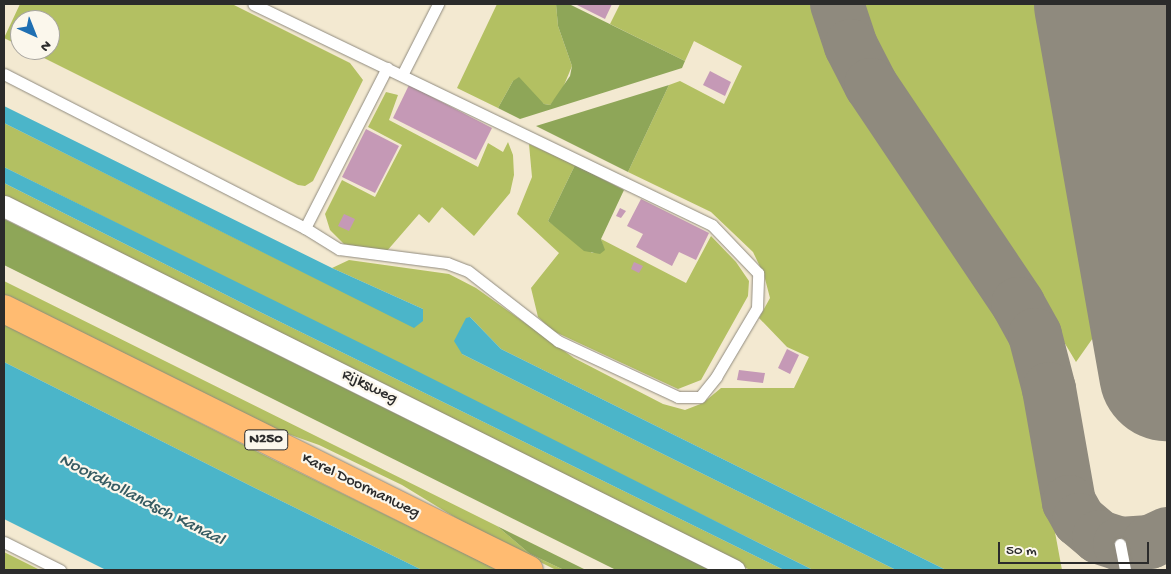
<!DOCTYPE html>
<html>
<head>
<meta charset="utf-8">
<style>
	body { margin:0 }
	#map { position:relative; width:1171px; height:574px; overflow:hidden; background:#f3e9d1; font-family:"Gochi Hand",sans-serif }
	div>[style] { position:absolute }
	.green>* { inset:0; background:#b3c062 }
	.forest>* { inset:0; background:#8ea658 }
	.water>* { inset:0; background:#4bb5c9 }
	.taxiway>* { height:54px; margin:-27px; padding:0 27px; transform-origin:27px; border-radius:27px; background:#8f8a7e }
	.runway>* { height:136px; margin:-68px; padding:0 68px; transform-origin:68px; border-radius:68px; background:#8f8a7e }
	.building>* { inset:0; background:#c599b6 }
	.roads { filter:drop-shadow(0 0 1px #8f8a7e) drop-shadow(0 0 1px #8f8a7e) }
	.service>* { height:11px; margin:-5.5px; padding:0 5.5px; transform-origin:5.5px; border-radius:5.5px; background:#fff }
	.minor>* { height:21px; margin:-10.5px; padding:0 10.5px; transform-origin:10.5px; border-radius:10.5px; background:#fff }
	.primary>* { height:28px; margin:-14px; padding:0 14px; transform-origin:14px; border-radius:14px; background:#ffbb71 }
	span { translate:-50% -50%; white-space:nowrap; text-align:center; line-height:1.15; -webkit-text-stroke:4.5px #fbf7ec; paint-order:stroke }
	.shield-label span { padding:1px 4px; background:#fbf7ec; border:1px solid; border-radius:4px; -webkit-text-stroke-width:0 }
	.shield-label { font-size:15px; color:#2b2b2b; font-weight:700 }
	.street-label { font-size:16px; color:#2b2b2b }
	.water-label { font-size:18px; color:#365b62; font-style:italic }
	.frame { position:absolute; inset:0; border:5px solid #2b2b2b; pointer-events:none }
	.north { position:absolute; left:10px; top:10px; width:50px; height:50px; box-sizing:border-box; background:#fbf7ec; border:1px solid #a8a59f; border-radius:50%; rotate:136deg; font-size:14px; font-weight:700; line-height:20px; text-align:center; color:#2b2b2b }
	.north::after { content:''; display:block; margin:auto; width:18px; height:22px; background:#1f6fb2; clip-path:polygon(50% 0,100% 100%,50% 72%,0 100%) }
	.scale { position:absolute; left:998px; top:542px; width:151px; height:22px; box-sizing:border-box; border:2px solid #2b2b2b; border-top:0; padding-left:6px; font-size:15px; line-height:18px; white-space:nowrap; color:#2b2b2b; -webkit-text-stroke:4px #fbf7ec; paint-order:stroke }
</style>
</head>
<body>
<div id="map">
	<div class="green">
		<div style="clip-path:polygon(20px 4px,232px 4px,350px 63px,363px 80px,313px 181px,305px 186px,298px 185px,28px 50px,50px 50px,50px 20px,20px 20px,20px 46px,4px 38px)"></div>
		<div style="clip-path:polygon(497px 4px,556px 4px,558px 26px,572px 66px,562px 90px,550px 105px,544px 104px,513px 81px,498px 108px,457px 88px)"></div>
		<div style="clip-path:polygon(620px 4px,820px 4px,832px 51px,868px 113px,1001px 312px,1026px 375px,1062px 570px,946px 570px,501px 349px,470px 317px,462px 354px,896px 570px,813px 570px,4px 167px,4px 123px,414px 327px,423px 309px,332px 268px,349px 260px,449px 274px,476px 288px,574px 358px,663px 404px,685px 410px,703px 403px,721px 388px,794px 388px,809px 357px,787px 347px,759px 318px,770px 298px,764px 275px,753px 252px,711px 212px,628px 172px,669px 85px,680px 81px,724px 104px,742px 66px,694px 41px,685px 61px,610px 24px)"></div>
		<div style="clip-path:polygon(856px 4px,1051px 4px,1107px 318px,1076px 362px,1007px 247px,948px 168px,898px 92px,868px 40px)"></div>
		<div style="clip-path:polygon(1151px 4px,1167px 4px,1167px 97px)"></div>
		<div style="clip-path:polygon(386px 92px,398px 95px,389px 120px,478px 167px,488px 143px,503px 152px,508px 142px,513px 155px,514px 175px,510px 193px,474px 236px,442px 207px,429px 223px,419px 214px,386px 252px,344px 244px,330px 230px,325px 214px,342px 180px,375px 197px,402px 145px,368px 127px)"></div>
		<div style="clip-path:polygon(529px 144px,575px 165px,548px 221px,592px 253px,604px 250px,601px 239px,686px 283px,711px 236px,736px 262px,749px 281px,748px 296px,701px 380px,678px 389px,553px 331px,538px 317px,531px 288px,559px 253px,517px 214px,532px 177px)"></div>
		<div style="clip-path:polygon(4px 183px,258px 311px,784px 570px,750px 570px,4px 197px)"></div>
		<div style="clip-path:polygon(4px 281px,497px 526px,530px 554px,564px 570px,556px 570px,474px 529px,402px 485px,319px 445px,271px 428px,4px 295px)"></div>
		<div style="clip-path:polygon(4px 324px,268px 457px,498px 570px,422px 570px,253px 487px,4px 362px)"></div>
		<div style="clip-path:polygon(4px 552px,40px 570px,4px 570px)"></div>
	</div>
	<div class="forest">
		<div style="clip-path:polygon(556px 4px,569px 4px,685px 61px,682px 68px,520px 119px,498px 108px,513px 81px,519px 77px,544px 104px,550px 105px,570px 76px,572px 66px,558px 26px)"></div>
		<div style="clip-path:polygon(669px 85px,628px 172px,536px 126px)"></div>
		<div style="clip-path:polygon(575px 165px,624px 190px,601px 239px,605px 250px,600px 254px,584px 251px,548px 221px)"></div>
		<div style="clip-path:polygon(4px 219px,708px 569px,708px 570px,616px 570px,4px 265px)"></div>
		<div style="clip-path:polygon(497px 526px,586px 570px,564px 570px,530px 554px)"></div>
	</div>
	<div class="water">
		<div style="clip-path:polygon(4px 106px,332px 268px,423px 309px,423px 321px,414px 328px,4px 123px)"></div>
		<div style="clip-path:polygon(4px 167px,401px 363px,813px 570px,784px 570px,258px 311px,4px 183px)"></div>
		<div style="clip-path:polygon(470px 317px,501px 349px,946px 570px,896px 570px,462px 354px,454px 341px,466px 318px)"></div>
		<div style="clip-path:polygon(4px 362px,253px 487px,422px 570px,106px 570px,4px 519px)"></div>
	</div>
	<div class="taxiway">
		<div style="left:837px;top:4px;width:44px;rotate:71.6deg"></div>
		<div style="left:851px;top:46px;width:44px;rotate:62.9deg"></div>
		<div style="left:871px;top:85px;width:264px;rotate:56.1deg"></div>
		<div style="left:1018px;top:304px;width:35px;rotate:61deg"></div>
		<div style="left:1035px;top:335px;width:56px;rotate:75.5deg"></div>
		<div style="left:1049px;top:389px;width:115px;rotate:80deg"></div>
		<div style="left:1069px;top:502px;width:21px;rotate:61deg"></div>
		<div style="left:1079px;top:520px;width:26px;rotate:40deg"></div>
		<div style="left:1099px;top:537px;width:22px;rotate:18deg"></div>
		<div style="left:1120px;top:544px;width:30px;rotate:-4deg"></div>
		<div style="left:1150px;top:542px;width:19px;rotate:-25deg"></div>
	</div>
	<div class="runway">
		<div style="left:1102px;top:4px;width:375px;rotate:80deg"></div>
	</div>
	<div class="building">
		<div style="clip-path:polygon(575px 4px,612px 4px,605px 19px)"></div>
		<div style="clip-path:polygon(710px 71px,731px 82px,725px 96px,703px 85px)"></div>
		<div style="clip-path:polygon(409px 85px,492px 128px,476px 160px,393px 118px)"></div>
		<div style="clip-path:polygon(366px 129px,399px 146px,375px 193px,342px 177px)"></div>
		<div style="clip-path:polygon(641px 199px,709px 233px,696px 260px,679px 252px,672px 266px,636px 247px,643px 234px,627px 226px)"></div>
		<div style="clip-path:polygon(620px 208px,626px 211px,621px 218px,616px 216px)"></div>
		<div style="clip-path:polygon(344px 214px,355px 219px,349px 231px,338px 226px)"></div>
		<div style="clip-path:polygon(634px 262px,643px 266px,639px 273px,631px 269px)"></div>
		<div style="clip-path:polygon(787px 349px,799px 355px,790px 374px,778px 368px)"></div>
		<div style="clip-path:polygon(739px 370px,765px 373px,763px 383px,737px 380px)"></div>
	</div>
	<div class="roads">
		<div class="service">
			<div style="left:4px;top:74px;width:338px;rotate:27.1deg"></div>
			<div style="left:305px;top:228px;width:40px;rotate:32deg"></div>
			<div style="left:339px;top:249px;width:109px;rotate:7.4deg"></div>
			<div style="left:447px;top:263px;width:22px;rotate:21deg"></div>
			<div style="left:468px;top:271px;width:114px;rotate:37.9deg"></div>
			<div style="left:558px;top:341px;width:132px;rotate:25deg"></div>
			<div style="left:678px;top:397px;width:22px"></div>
			<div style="left:700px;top:397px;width:26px;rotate:-51deg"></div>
			<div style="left:716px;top:377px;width:80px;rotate:-59.3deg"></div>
			<div style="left:757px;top:308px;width:35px;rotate:-88deg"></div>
			<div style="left:758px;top:273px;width:66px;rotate:-133.8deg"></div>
			<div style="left:712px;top:225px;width:509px;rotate:-154.29deg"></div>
			<div style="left:402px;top:75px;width:80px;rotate:-63.1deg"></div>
			<div style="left:305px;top:228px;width:180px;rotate:-62.9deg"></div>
			<div style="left:4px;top:542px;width:63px;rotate:26.6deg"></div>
			<div style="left:1120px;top:544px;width:26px;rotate:79deg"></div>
		</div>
		<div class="minor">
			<div style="left:4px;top:206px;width:816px;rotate:26.5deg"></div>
		</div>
		<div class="primary">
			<div style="left:4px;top:309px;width:586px;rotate:26.43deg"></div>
		</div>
	</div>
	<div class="shield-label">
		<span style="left:266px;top:440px">N250</span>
	</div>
	<div class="street-label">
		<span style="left:369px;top:388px;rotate:26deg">Rijksweg</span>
		<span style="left:360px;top:487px;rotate:26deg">Karel Doormanweg</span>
	</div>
	<div class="water-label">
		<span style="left:141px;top:501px;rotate:27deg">Noordhollandsch Kanaal</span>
	</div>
	<div class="frame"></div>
	<div class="north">N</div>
	<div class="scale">50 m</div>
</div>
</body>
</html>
